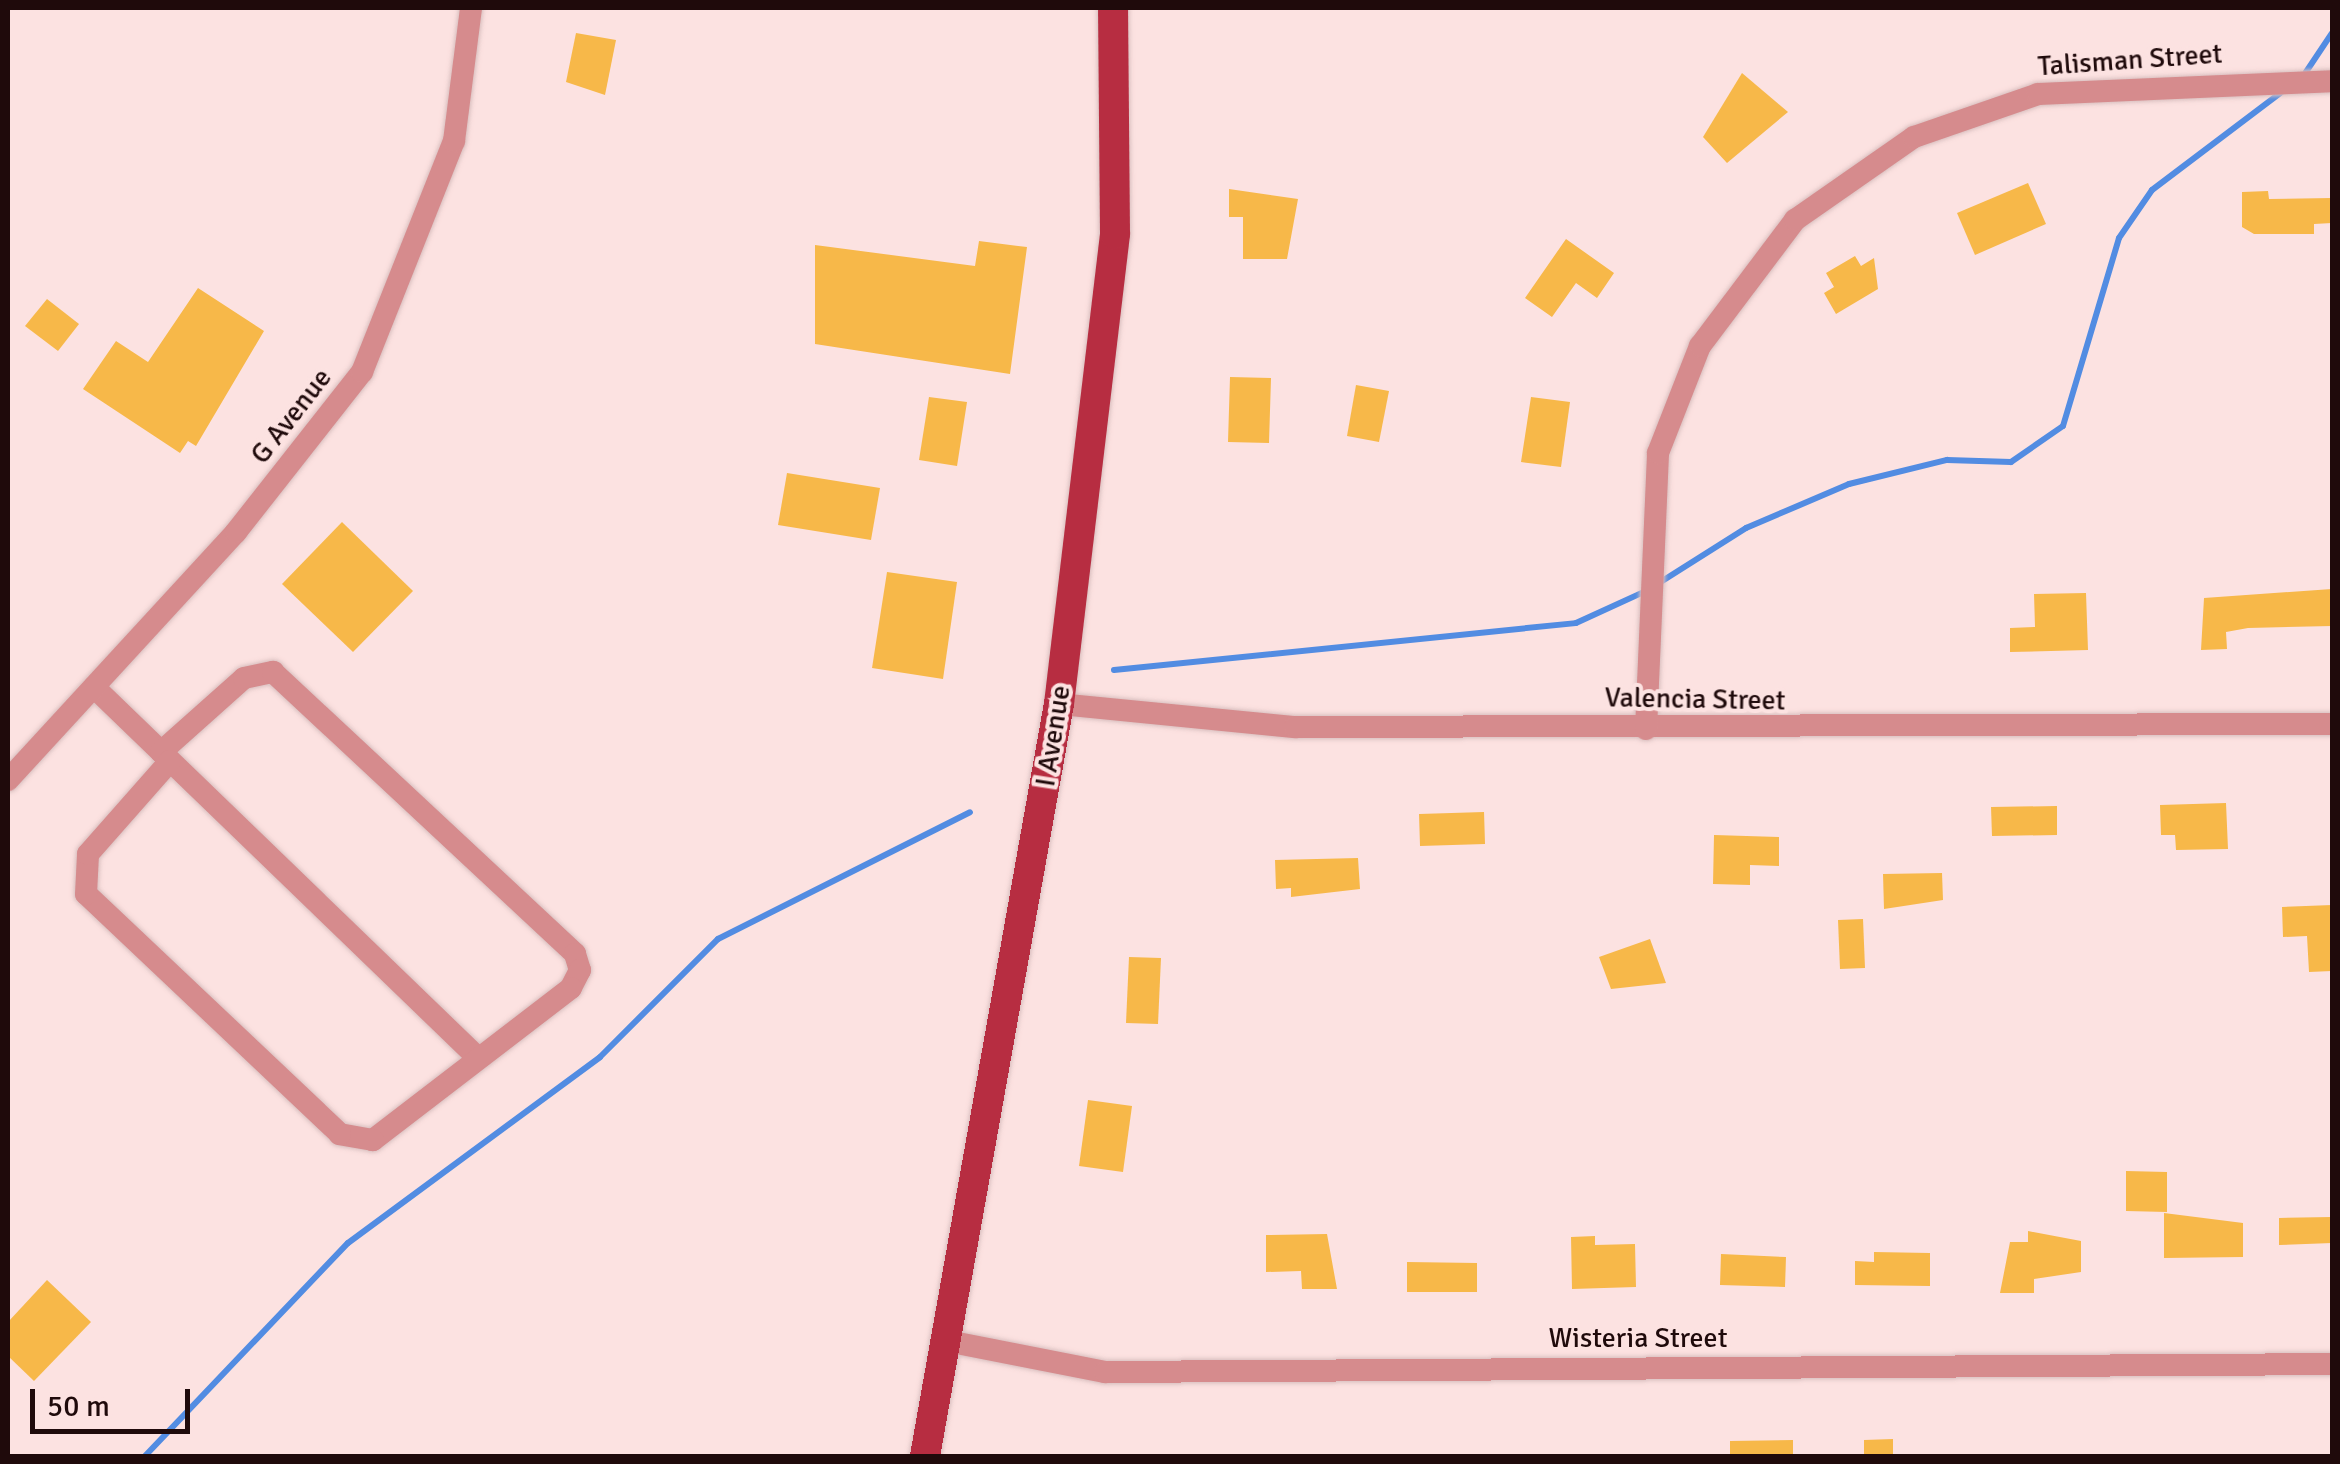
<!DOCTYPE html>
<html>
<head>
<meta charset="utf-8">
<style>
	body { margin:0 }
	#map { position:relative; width:2340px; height:1464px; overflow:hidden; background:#fce2e1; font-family:Signika,sans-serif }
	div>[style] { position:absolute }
	.stream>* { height:6px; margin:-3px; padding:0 3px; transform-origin:3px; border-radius:3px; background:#528ce2 }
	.building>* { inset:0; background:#f7b849 }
	.roads { filter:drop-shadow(0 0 2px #d9bfbf) drop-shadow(0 0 2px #d9bfbf) }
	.minor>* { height:22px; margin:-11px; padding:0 11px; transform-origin:11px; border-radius:11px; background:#d68b8d }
	.primary>* { height:30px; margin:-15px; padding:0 15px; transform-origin:15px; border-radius:15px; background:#b72d41 }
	span { translate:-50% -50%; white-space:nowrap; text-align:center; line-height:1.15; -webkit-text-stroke:8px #fce2e1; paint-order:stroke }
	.street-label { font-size:28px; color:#1f0a0b }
	.frame { position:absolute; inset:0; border:10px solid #1f0a0b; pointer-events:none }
	.scale { position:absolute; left:30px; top:1389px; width:160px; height:45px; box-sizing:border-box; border:5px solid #1f0a0b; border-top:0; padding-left:12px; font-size:30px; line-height:35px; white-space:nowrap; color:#1f0a0b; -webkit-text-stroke:8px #fce2e1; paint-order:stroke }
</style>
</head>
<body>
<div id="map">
	<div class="stream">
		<div style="left:2304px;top:75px;width:50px;rotate:-56.3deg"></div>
		<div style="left:1659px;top:583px;width:103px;rotate:-32.3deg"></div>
		<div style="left:1746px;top:528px;width:112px;rotate:-23.1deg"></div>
		<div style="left:1849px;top:484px;width:101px;rotate:-13.8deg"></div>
		<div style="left:1947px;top:460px;width:64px;rotate:1.8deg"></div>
		<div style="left:2011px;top:462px;width:63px;rotate:-34.7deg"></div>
		<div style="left:2063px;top:426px;width:196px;rotate:-73.4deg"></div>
		<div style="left:2119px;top:238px;width:58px;rotate:-55.5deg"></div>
		<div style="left:2152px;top:190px;width:164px;rotate:-37.1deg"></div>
		<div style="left:1114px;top:670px;width:464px;rotate:-5.8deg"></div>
		<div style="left:1576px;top:623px;width:79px;rotate:-24.6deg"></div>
		<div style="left:145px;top:1456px;width:294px;rotate:-46.4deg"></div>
		<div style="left:348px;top:1243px;width:313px;rotate:-36.4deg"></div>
		<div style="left:600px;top:1057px;width:167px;rotate:-45deg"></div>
		<div style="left:718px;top:939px;width:282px;rotate:-26.7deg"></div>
	</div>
	<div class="building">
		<div style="clip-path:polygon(576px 33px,616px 40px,605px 95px,566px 82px)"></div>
		<div style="clip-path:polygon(1742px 73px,1788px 112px,1727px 163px,1703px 137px)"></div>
		<div style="clip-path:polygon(2028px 183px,2046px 224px,1975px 255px,1957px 213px)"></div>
		<div style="clip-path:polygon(1229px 189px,1298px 199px,1287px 259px,1243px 259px,1243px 217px,1229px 217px)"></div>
		<div style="clip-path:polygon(2268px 191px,2269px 199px,2332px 198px,2332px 223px,2314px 224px,2314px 234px,2254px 234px,2242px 227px,2242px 192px)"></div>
		<div style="clip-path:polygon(1566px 239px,1614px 273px,1597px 298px,1576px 283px,1552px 317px,1525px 298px)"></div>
		<div style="clip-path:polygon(979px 241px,1027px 247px,1010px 374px,815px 344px,815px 245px,975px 266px)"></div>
		<div style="clip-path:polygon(1855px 256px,1861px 266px,1874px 258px,1878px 289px,1836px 314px,1824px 293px,1834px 287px,1826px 273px)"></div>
		<div style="clip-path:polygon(198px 288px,264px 331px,196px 446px,188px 441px,180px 453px,83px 389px,116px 341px,148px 362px)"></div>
		<div style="clip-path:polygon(47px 299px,79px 324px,58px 351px,25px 326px)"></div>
		<div style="clip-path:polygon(1230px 377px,1271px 378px,1269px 443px,1228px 442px)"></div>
		<div style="clip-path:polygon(1356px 385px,1389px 391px,1379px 442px,1347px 436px)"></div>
		<div style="clip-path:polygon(929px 397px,967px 402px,957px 466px,919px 460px)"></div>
		<div style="clip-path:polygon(1531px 397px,1570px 402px,1561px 467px,1521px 462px)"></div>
		<div style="clip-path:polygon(787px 473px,880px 488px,871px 540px,778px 525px)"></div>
		<div style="clip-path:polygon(342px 522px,413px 591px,353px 652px,282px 584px)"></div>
		<div style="clip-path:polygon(887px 572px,957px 582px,943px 679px,872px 668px)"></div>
		<div style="clip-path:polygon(2332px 589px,2332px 626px,2248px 628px,2226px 632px,2227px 649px,2201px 650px,2204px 598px)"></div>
		<div style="clip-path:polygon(2086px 593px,2088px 650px,2010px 652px,2010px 628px,2035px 627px,2034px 594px)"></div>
		<div style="clip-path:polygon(2226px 803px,2228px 849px,2176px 850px,2175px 835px,2161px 835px,2160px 805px)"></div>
		<div style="clip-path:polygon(2057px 806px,2057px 835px,1992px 836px,1991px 807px)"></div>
		<div style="clip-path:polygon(1484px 812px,1485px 844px,1420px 846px,1419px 814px)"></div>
		<div style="clip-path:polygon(1714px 835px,1779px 837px,1779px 866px,1750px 865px,1750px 885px,1713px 884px)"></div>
		<div style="clip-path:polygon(1358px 858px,1360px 889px,1291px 897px,1291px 888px,1276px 889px,1275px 860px)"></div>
		<div style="clip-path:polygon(1942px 873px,1943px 900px,1884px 909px,1883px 874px)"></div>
		<div style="clip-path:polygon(2332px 905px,2332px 971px,2309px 972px,2307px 936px,2283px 937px,2282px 907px)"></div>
		<div style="clip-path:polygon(1863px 919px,1865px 968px,1840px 969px,1838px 920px)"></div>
		<div style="clip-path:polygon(1650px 939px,1666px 983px,1611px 989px,1599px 957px)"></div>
		<div style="clip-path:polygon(1129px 957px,1161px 958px,1158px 1024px,1126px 1023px)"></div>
		<div style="clip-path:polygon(1088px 1100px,1132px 1106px,1123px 1172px,1079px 1166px)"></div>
		<div style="clip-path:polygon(2126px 1171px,2167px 1172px,2167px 1212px,2126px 1211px)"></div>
		<div style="clip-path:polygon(2164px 1213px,2243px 1223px,2243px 1257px,2164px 1258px)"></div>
		<div style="clip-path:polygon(2332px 1217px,2332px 1243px,2279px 1245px,2279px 1218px)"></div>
		<div style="clip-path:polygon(2028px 1231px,2081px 1241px,2081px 1272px,2034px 1279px,2034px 1293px,2000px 1293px,2010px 1242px,2028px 1242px)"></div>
		<div style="clip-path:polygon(1327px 1234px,1337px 1289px,1302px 1289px,1301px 1271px,1266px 1272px,1266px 1235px)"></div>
		<div style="clip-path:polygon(1595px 1236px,1595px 1245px,1635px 1244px,1636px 1287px,1572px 1289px,1571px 1237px)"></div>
		<div style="clip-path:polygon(1874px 1252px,1930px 1253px,1930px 1286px,1855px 1285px,1855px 1261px,1874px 1262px)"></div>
		<div style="clip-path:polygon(1721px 1254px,1786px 1257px,1785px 1287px,1720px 1285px)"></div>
		<div style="clip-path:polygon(1407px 1262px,1477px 1263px,1477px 1292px,1407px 1292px)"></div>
		<div style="clip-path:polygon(47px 1280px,91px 1322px,34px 1381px,8px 1356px,8px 1322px)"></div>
		<div style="clip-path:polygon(1893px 1439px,1893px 1456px,1864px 1456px,1864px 1440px)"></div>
		<div style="clip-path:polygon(1793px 1440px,1793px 1456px,1730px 1456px,1730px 1441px)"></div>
	</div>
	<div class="roads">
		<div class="minor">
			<div style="left:94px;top:687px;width:534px;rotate:44.01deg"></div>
			<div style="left:1059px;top:704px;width:237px;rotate:5.6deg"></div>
			<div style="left:1295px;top:727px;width:1037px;rotate:-0.17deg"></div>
			<div style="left:1646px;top:729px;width:276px;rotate:-87.5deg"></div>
			<div style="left:1658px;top:453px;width:115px;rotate:-68.6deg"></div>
			<div style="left:1700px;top:346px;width:158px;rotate:-53deg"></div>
			<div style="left:1795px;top:220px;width:145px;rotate:-34.9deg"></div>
			<div style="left:1914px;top:137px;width:131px;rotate:-19.1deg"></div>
			<div style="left:2038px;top:94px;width:294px;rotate:-2.5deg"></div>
			<div style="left:161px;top:752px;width:111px;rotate:-41.7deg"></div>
			<div style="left:244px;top:678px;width:30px;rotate:-12deg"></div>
			<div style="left:273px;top:672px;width:413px;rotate:43deg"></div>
			<div style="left:575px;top:954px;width:17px;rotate:73deg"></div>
			<div style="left:580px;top:970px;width:20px;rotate:117deg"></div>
			<div style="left:571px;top:988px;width:250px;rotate:142.5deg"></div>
			<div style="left:373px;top:1140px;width:34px;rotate:-170deg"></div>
			<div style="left:340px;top:1134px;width:349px;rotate:-136.6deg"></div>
			<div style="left:86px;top:894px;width:40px;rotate:-87.1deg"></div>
			<div style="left:88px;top:854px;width:124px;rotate:-48.6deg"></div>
			<div style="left:8px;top:780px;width:337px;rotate:-47.4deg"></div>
			<div style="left:236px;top:532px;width:204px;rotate:-51.8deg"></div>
			<div style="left:362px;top:372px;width:249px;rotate:-68.3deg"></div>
			<div style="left:454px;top:141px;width:134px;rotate:-82.7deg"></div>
			<div style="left:947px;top:1341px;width:161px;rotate:11.1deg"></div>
			<div style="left:1105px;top:1372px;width:1227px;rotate:-0.37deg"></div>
		</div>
		<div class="primary">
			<div style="left:925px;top:1456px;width:764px;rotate:-79.9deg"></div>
			<div style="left:1059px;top:704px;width:473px;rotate:-83.2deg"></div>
			<div style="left:1115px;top:234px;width:226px;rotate:-90.5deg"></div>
		</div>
	</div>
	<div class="street-label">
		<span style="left:2130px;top:60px;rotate:-4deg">Talisman Street</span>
		<span style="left:291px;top:416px;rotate:-52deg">G Avenue</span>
		<span style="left:1695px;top:699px;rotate:1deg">Valencia Street</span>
		<span style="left:1053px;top:736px;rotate:-81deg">I Avenue</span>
		<span style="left:1638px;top:1338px">Wisteria Street</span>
	</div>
	<div class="frame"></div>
	<div class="scale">50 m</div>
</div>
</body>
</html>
